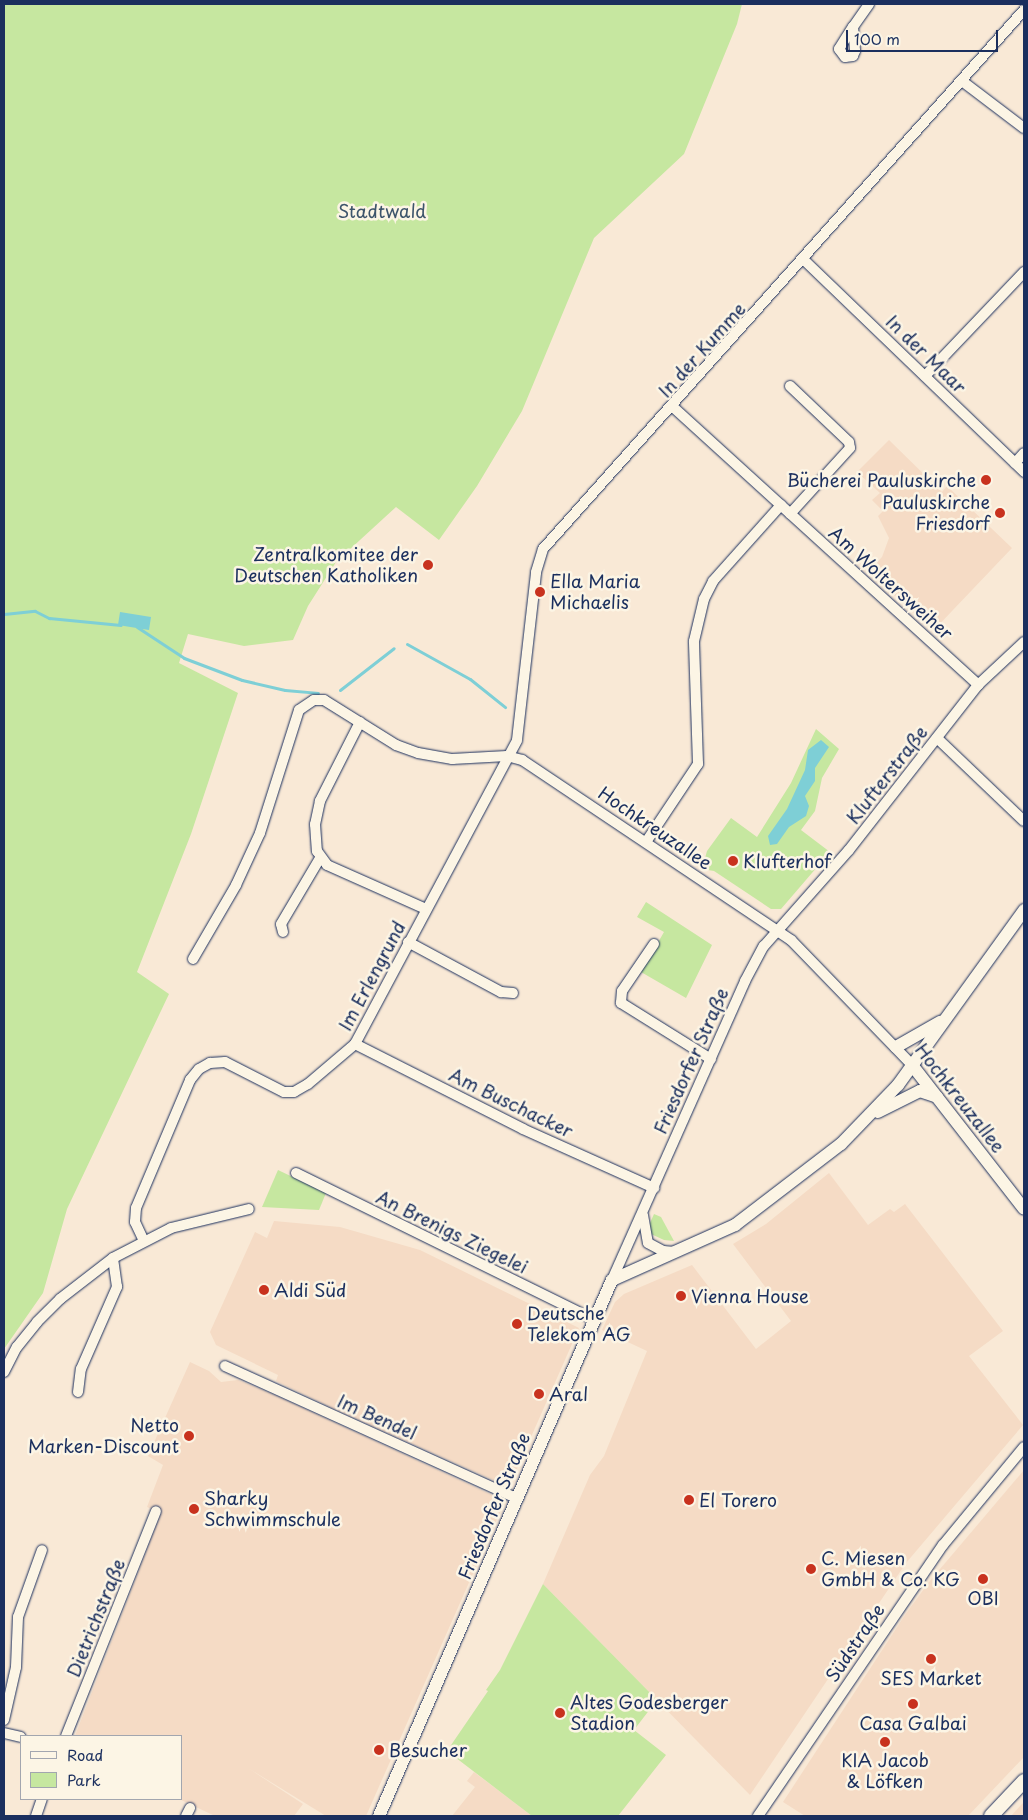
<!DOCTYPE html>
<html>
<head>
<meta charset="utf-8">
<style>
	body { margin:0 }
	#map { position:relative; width:1028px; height:1820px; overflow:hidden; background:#f9e9d6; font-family:"Playpen Sans",sans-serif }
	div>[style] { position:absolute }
	.built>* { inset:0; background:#f5dbc5 }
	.green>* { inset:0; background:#c6e7a0 }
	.water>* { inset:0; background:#7ecfd6 }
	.stream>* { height:3px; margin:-1.5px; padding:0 1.5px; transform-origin:1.5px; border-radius:1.5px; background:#7ecfd6 }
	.roads { filter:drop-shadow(0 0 1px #1b2f5e) drop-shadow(0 0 1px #1b2f5e) }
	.minor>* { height:10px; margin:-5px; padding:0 5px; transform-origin:5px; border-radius:5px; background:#fcf5e5 }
	.tertiary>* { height:12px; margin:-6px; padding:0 6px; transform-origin:6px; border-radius:6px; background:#fcf5e5 }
	.secondary>* { height:14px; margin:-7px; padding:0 7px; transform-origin:7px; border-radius:7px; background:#fcf5e5 }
	.dots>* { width:14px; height:14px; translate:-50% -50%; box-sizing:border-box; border:2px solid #fcf5e5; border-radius:50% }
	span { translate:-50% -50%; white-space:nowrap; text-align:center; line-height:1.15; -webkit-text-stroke:5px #fcf5e5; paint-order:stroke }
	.park-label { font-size:18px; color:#3d546b }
	.street-label { font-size:18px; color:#1b2f5e }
	.poi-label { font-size:18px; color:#1b2f5e }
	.right { translate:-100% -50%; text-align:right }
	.left { translate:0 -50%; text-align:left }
	.frame { position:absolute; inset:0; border:5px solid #1b2f5e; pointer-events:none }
	.legend { position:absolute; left:20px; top:1735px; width:162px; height:65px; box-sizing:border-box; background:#fcf5e5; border:1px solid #a2a6af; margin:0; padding:6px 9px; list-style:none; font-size:15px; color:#1b2f5e }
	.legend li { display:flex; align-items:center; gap:10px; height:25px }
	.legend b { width:25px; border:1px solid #a2a6af }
	.scale { position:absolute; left:846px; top:30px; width:152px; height:22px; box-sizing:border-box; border:2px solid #1b2f5e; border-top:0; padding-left:6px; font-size:15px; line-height:18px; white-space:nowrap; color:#1b2f5e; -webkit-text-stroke:4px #fcf5e5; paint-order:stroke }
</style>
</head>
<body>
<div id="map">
	<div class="built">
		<div style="clip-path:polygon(889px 440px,942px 492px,947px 486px,1012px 548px,933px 631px,868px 571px,882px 557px,889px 538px,878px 516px,883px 511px,872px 500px,880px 493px,857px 472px)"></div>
		<div style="clip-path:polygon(829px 1173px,868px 1225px,890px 1209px,894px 1212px,905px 1204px,1003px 1331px,969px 1356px,1023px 1425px,906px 1563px,750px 1795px,543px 1584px,590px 1475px,604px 1456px,647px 1351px,602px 1330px,615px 1302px,624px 1294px,692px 1265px,756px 1349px,791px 1321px,733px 1244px,766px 1224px)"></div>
		<div style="clip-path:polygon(274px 1221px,340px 1227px,420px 1250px,579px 1328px,509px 1487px,332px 1408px,276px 1381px,278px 1375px,216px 1345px,210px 1332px,255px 1232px,267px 1238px)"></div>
		<div style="clip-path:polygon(190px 1362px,209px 1371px,221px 1382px,238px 1380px,275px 1395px,505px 1501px,366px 1816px,326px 1816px,248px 1768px,303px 1804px,294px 1816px,215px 1816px,179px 1799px,181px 1736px,75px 1736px,161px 1513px,147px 1507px,163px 1465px,148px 1456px)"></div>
		<div style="clip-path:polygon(1024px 1470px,1024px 1757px,968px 1816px,805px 1816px,783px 1802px,905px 1615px,929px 1582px)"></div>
		<div style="clip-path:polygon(474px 1772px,532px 1816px,452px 1816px,475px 1787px,467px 1781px)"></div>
		<div style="clip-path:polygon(1024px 1802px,1024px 1816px,1011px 1816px,1021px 1805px)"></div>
	</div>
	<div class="green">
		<div style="clip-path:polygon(4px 4px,742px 4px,737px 24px,684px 154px,594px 238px,522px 411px,477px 486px,439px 540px,396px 507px,336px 562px,308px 606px,293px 640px,244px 646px,188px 634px,179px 663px,238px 693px,191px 834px,137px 972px,169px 994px,67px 1209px,43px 1293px,4px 1349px)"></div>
		<div style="clip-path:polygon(816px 729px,839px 749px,822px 778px,815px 811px,801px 830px,830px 852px,781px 909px,771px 909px,714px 871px,702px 869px,707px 851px,731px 818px,757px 837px,791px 783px)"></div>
		<div style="clip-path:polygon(646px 902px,712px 945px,686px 998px,641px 972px,664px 932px,637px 917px)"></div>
		<div style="clip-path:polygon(278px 1170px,326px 1193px,319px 1210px,262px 1207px)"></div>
		<div style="clip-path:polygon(654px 1214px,661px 1217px,674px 1241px,664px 1240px,651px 1234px,650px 1223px)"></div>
		<div style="clip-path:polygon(543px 1584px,657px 1700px,634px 1730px,666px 1755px,618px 1816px,532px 1816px,447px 1751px,488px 1691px,486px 1690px,500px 1670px)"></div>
	</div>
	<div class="water">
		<div style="clip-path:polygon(120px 612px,151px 617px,149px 630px,118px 625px)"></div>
		<div style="clip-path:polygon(821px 740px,829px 747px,815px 768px,815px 781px,805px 796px,809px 806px,806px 816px,789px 827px,777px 844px,770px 845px,768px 836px,787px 809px,805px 770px,808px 750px)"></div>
	</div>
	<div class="stream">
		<div style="left:4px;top:614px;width:31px;rotate:-6deg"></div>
		<div style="left:35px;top:611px;width:16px;rotate:27deg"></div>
		<div style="left:49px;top:618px;width:72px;rotate:5.6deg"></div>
		<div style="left:137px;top:627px;width:56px;rotate:33.4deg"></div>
		<div style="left:184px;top:658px;width:62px;rotate:20.8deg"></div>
		<div style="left:242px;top:680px;width:44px;rotate:13.1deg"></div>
		<div style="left:285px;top:690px;width:33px;rotate:5deg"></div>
		<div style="left:407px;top:644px;width:72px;rotate:29.1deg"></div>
		<div style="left:470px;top:679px;width:45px;rotate:38.7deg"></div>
		<div style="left:340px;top:690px;width:68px;rotate:-37.9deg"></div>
	</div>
	<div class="roads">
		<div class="minor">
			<div style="left:853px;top:27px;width:24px;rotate:85deg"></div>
			<div style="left:855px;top:51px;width:5px;rotate:112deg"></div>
			<div style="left:853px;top:56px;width:8px;rotate:173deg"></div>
			<div style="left:845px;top:57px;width:10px;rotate:-127deg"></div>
			<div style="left:839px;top:49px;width:26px;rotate:-58deg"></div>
			<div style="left:853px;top:27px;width:28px;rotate:-55deg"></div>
			<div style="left:962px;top:81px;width:78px;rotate:37.2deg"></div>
			<div style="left:804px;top:260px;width:306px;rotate:43.9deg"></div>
			<div style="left:925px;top:376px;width:144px;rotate:-46.4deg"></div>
			<div style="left:790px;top:386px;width:81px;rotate:43.5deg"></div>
			<div style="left:849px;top:442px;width:6px;rotate:81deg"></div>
			<div style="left:850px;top:448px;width:89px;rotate:132.3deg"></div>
			<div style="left:673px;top:407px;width:413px;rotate:42.3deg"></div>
			<div style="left:1015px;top:463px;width:13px;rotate:-48deg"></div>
			<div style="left:360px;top:722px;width:89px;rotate:116.9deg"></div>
			<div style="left:320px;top:801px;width:24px;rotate:102deg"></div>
			<div style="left:315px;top:824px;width:27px;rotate:86deg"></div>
			<div style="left:317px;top:851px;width:17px;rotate:54deg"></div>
			<div style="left:327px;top:865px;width:108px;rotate:24deg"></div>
			<div style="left:937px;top:738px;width:120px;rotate:43.7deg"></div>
			<div style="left:646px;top:842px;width:94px;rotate:-56.3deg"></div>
			<div style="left:698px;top:764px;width:123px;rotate:-91.9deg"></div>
			<div style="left:694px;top:641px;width:43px;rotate:-76.6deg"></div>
			<div style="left:704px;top:599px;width:20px;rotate:-63deg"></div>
			<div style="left:713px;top:581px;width:102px;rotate:-48.2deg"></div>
			<div style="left:283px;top:932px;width:8px;rotate:-104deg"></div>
			<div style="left:281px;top:924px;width:77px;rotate:-59.4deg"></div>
			<div style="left:408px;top:942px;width:106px;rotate:28.3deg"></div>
			<div style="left:501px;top:992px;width:12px;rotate:5deg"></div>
			<div style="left:654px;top:944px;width:57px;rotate:124.2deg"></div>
			<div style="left:622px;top:991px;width:12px;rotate:95deg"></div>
			<div style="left:621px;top:1003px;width:106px;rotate:31.9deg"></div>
			<div style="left:193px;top:959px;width:86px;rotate:-59.8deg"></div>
			<div style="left:236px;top:885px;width:57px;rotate:-65.2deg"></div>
			<div style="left:260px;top:833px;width:129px;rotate:-72.4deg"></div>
			<div style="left:299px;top:710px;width:18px;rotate:-34deg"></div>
			<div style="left:314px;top:700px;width:10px"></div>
			<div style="left:324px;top:700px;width:85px;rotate:32deg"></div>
			<div style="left:396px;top:745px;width:23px;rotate:20deg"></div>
			<div style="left:418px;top:753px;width:35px;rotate:10deg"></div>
			<div style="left:452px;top:759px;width:55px;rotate:-3.1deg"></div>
			<div style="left:507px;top:756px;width:16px;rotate:15deg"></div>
			<div style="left:522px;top:760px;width:324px;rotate:33.8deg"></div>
			<div style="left:791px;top:940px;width:174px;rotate:45.9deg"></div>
			<div style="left:355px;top:1044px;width:188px;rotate:26.8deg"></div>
			<div style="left:523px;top:1129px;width:144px;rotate:24.2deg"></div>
			<div style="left:296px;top:1173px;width:333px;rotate:26.2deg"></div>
			<div style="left:643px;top:1215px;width:28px;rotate:80deg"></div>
			<div style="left:648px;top:1243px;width:17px;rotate:28deg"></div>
			<div style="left:663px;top:1251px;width:12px;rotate:5deg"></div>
			<div style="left:143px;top:1239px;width:19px;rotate:-115deg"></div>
			<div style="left:135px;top:1222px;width:14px;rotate:-86deg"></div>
			<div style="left:136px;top:1208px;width:139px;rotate:-67.1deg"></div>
			<div style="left:190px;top:1080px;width:14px;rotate:-51deg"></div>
			<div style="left:199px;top:1069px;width:13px;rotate:-29deg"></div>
			<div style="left:210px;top:1063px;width:15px;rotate:-4deg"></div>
			<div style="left:225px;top:1062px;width:66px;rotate:27deg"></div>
			<div style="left:284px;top:1092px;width:10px"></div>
			<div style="left:294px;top:1092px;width:16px;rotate:-30deg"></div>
			<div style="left:308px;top:1084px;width:62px;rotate:-40.4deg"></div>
			<div style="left:355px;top:1044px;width:344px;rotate:-61.9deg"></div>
			<div style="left:517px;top:740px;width:169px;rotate:-83.5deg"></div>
			<div style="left:536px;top:572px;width:24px;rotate:-73deg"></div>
			<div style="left:543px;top:549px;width:722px;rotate:-48.25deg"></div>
			<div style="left:612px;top:1280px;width:327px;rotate:-66deg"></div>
			<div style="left:745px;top:981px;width:40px;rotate:-62deg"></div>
			<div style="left:764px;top:946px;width:128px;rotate:-48.5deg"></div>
			<div style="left:849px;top:850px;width:209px;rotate:-52deg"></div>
			<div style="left:978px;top:685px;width:63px;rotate:-43.1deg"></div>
			<div style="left:225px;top:1366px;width:320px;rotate:24.4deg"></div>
			<div style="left:4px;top:1372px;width:28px;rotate:-63deg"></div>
			<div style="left:17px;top:1347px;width:32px;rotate:-51deg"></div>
			<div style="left:37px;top:1322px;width:33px;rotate:-45deg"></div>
			<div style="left:60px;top:1299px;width:67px;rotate:-37.7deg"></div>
			<div style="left:113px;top:1258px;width:65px;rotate:-27.3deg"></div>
			<div style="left:171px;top:1228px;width:80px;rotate:-13.7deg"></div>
			<div style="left:78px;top:1392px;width:23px;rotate:-83deg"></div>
			<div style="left:81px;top:1369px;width:90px;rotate:-66.3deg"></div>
			<div style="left:117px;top:1287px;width:29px;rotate:-98deg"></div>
			<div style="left:4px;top:1720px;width:54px;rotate:-77.2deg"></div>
			<div style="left:16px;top:1667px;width:50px;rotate:-87.7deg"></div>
			<div style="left:18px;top:1617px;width:71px;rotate:-70.3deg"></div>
			<div style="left:4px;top:1733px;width:17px;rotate:13deg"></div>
			<div style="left:66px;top:1736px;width:242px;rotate:-68.2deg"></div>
			<div style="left:36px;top:1816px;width:18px;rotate:-71deg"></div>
			<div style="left:186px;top:1816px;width:9px;rotate:-63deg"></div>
			<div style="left:758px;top:1816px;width:328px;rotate:-55.7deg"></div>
			<div style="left:943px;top:1545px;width:127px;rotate:-50.4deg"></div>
		</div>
		<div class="tertiary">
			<div style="left:896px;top:1047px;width:51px;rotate:-29.6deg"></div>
			<div style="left:912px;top:1065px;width:182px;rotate:52.1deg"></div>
			<div style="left:878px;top:1112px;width:47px;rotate:-26.6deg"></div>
			<div style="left:920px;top:1091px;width:18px;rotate:19deg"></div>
			<div style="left:379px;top:1816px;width:584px;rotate:-66.51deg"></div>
			<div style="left:612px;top:1280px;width:135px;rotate:-24.1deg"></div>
			<div style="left:735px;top:1225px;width:133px;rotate:-37.4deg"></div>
			<div style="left:841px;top:1144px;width:82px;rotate:-46deg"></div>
			<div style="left:898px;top:1085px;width:216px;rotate:-54.2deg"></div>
		</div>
		<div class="secondary">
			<div style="left:991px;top:1816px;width:48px;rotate:-46.7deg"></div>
		</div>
	</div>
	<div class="dots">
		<div style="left:986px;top:480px;background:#c8321e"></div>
		<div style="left:1000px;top:513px;background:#c8321e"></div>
		<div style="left:428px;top:565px;background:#c8321e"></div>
		<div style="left:540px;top:592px;background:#c8321e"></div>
		<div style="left:733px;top:861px;background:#c8321e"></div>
		<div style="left:264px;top:1290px;background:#c8321e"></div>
		<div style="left:681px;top:1296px;background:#c8321e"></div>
		<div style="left:517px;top:1324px;background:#c8321e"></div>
		<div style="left:539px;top:1394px;background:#c8321e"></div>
		<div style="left:189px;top:1436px;background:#c8321e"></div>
		<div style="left:689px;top:1500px;background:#c8321e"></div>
		<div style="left:194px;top:1509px;background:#c8321e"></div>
		<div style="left:811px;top:1569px;background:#c8321e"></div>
		<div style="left:983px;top:1579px;background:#c8321e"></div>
		<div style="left:931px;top:1659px;background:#c8321e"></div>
		<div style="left:913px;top:1704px;background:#c8321e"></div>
		<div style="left:560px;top:1713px;background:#c8321e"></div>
		<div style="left:885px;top:1742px;background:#c8321e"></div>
		<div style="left:379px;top:1750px;background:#c8321e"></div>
	</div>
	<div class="park-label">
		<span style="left:382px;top:211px">Stadtwald</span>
	</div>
	<div class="street-label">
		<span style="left:702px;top:350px;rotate:-48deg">In der Kumme</span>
		<span style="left:926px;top:354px;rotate:44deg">In der Maar</span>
		<span style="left:891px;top:583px;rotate:42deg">Am Woltersweiher</span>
		<span style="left:887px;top:775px;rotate:-52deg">Klufterstraße</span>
		<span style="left:655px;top:828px;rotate:34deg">Hochkreuzallee</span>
		<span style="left:372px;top:976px;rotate:-62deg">Im Erlengrund</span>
		<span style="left:691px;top:1061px;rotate:-66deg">Friesdorfer Straße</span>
		<span style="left:960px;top:1098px;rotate:52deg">Hochkreuzallee</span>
		<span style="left:511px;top:1103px;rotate:26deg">Am Buschacker</span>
		<span style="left:452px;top:1232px;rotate:26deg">An Brenigs Ziegelei</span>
		<span style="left:377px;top:1417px;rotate:24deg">Im Bendel</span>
		<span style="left:494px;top:1506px;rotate:-67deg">Friesdorfer Straße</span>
		<span style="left:96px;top:1618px;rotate:-68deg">Dietrichstraße</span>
		<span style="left:855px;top:1643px;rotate:-56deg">Südstraße</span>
	</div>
	<div class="poi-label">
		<span class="right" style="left:976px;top:480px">Bücherei Pauluskirche</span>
		<span class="right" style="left:990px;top:513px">Pauluskirche<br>Friesdorf</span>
		<span class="right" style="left:418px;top:565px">Zentralkomitee der<br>Deutschen Katholiken</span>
		<span class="left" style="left:550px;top:592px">Ella Maria<br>Michaelis</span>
		<span class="left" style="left:743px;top:861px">Klufterhof</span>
		<span class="left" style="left:274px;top:1290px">Aldi Süd</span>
		<span class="left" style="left:691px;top:1296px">Vienna House</span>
		<span class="left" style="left:527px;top:1324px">Deutsche<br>Telekom AG</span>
		<span class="left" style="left:549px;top:1394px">Aral</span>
		<span class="right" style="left:179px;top:1436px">Netto<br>Marken-Discount</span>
		<span class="left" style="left:204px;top:1509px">Sharky<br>Schwimmschule</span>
		<span class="left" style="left:699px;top:1500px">El Torero</span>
		<span class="left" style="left:821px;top:1569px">C. Miesen<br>GmbH &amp; Co. KG</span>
		<span style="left:983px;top:1598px">OBI</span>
		<span style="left:931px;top:1678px">SES Market</span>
		<span class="left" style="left:570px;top:1713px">Altes Godesberger<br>Stadion</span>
		<span style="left:913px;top:1723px">Casa Galbai</span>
		<span class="left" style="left:389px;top:1750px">Besucher</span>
		<span style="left:885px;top:1771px">KIA Jacob<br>&amp; Löfken</span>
	</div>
	<div class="frame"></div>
	<ul class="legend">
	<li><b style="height:6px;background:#fcf5e5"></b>Road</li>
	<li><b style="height:14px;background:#c6e7a0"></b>Park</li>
	</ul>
	<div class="scale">100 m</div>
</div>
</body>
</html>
